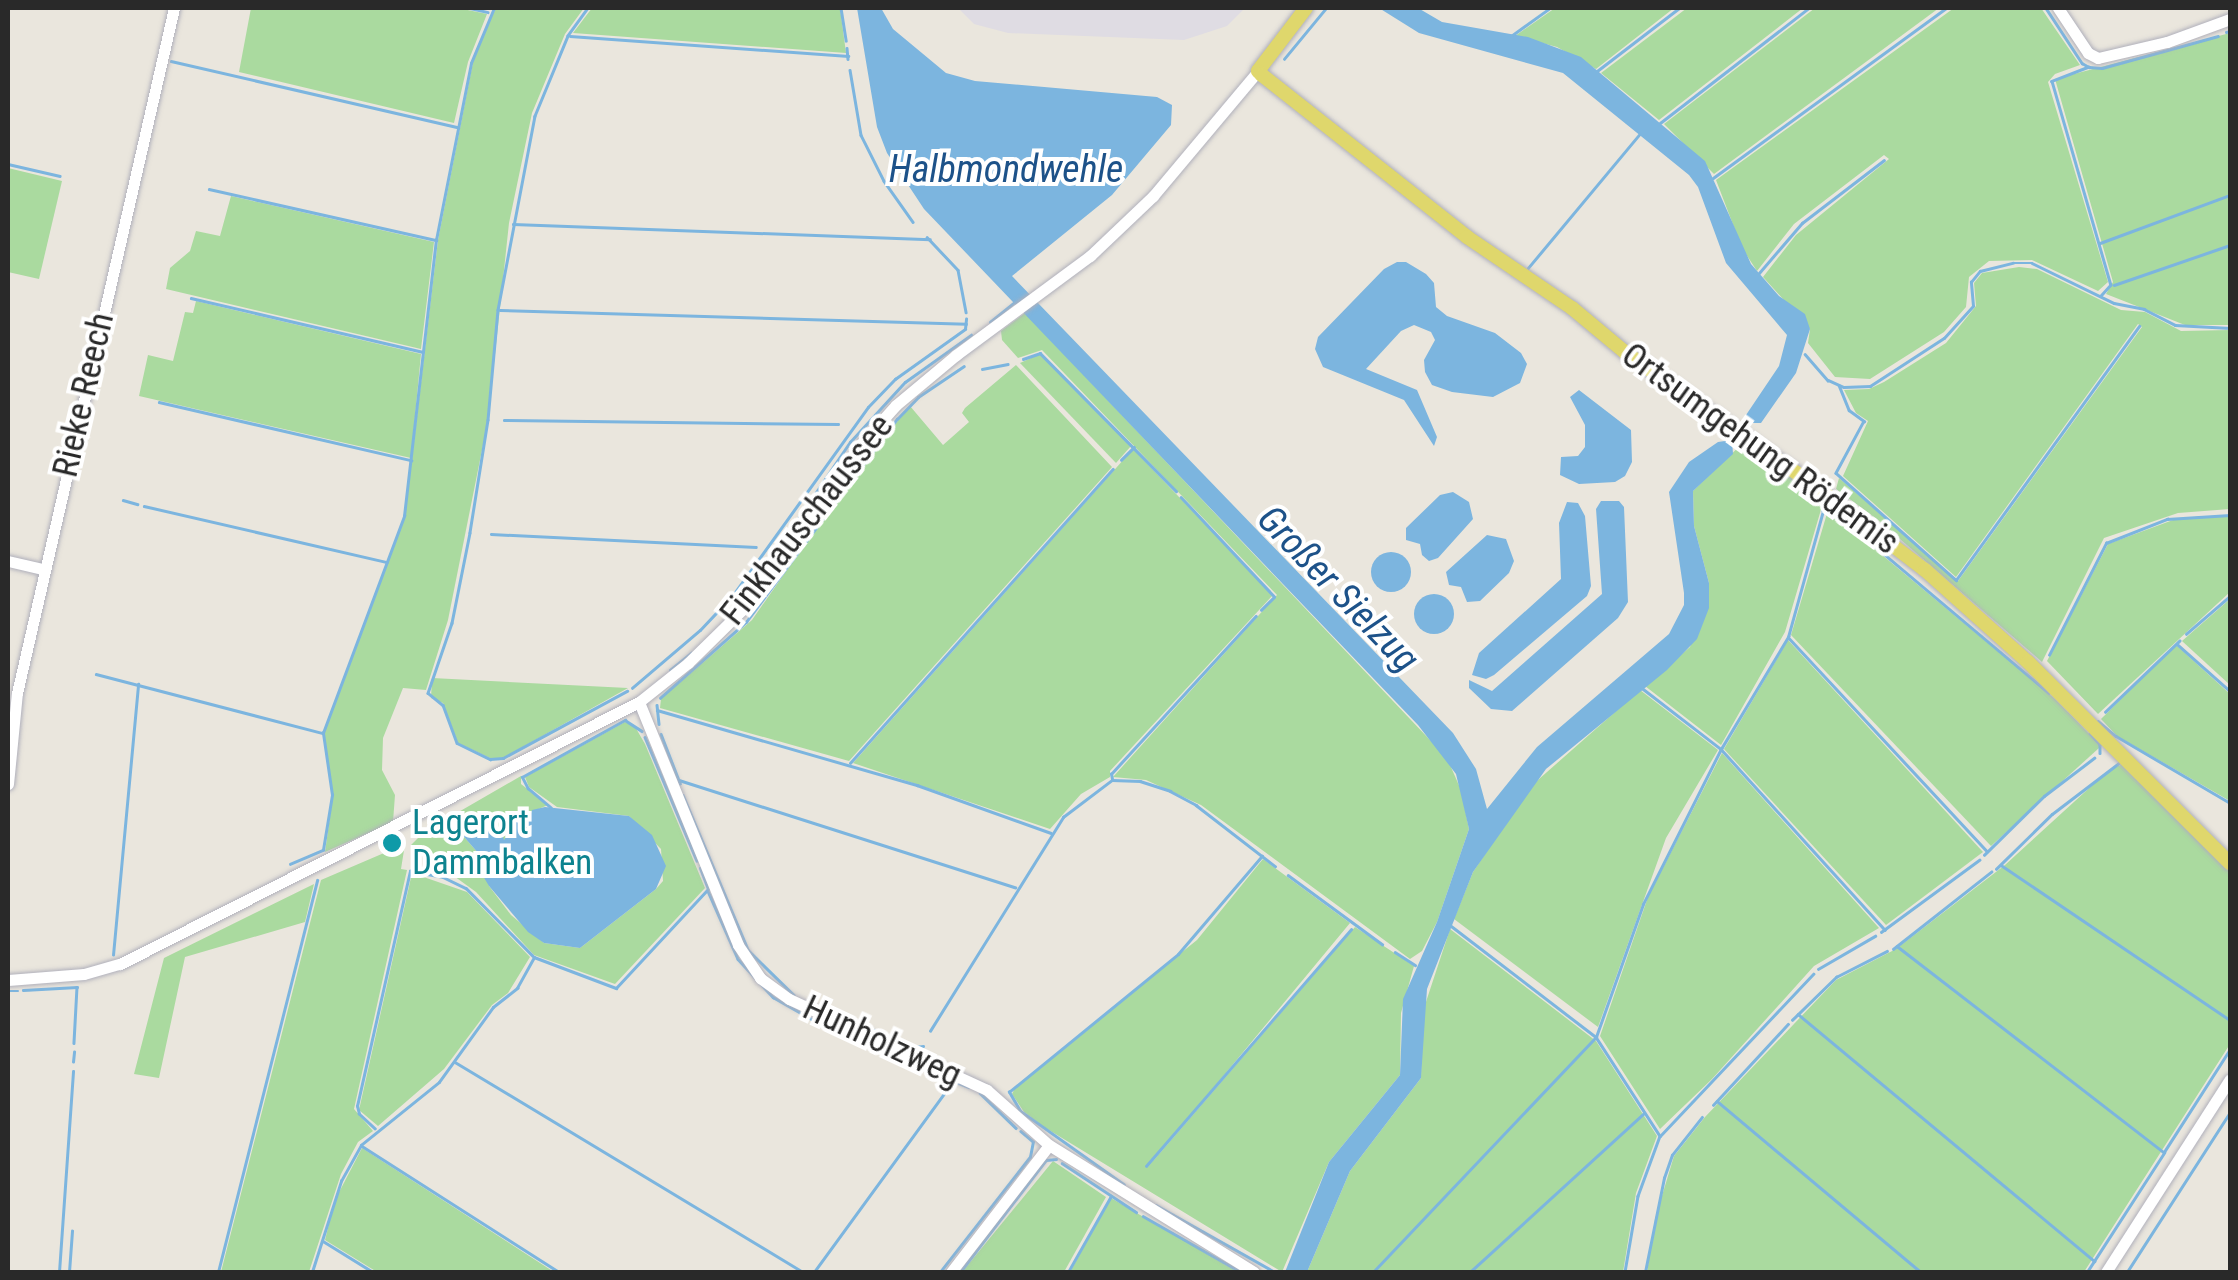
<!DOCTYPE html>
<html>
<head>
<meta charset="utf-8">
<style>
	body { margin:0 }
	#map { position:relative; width:2238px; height:1280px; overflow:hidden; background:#eae6dd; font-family:"Roboto Condensed",sans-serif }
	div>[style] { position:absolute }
	.industrial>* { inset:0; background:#dfdce3 }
	.green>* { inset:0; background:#aada9f }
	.water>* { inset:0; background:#7cb5df }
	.round { border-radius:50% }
	.stream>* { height:2.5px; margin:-1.25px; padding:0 1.25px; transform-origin:1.25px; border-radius:1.25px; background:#7cb5df }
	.roads { filter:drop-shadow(0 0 2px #b0b0bb) drop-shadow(0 0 2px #b0b0bb) }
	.minor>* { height:11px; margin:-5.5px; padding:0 5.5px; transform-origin:5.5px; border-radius:5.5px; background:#fff }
	.major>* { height:14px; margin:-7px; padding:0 7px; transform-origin:7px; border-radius:7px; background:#dfd76c }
	.dots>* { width:28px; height:28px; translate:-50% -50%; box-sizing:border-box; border:5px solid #fff; border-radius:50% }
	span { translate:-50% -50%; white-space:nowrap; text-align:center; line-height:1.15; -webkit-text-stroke:8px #fff; paint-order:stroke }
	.street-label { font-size:35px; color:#292929 }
	.culture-label { font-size:35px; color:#0d838f }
	.left { translate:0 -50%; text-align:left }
	.water-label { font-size:38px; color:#1d5289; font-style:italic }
	.frame { position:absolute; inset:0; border:10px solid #292929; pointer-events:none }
</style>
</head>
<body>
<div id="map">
	<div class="industrial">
		<div style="clip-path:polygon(958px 8px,1245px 8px,1227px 26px,1184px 40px,1008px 33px,974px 24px)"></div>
	</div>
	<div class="green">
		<div style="clip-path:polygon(251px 8px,458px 8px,487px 14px,468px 62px,454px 123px,239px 72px)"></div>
		<div style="clip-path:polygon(496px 8px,584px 8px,565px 34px,532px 113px,509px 223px,488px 420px,448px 620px,426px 690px,403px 688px,383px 738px,382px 770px,395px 795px,393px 822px,325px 852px,333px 795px,324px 733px,405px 517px,438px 240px,475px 52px)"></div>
		<div style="clip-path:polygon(592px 8px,840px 8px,846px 53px,573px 33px)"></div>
		<div style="clip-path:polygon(1555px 8px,1674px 8px,1596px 69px,1557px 47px,1515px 36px)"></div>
		<div style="clip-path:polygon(1687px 8px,1803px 8px,1659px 120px,1601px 73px)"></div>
		<div style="clip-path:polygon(1815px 8px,1939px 8px,1714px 174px,1664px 124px)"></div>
		<div style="clip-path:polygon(1954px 8px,2041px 8px,2080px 65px,2055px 74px,2048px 82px,2108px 282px,2098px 291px,2032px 260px,1989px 261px,1969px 277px,1966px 307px,1944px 332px,1870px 379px,1835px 377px,1808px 343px,1810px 329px,1763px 277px,1796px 235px,1889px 159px,1884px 155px,1794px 224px,1757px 271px,1742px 248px,1716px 180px)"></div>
		<div style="clip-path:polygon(2230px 33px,2230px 325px,2185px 325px,2106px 294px,2113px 282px,2055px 79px)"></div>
		<div style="clip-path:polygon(8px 168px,62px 181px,39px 279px,8px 272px)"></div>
		<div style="clip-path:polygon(231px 196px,434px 242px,421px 349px,166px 289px,170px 268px,190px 251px,196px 231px,220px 236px)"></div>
		<div style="clip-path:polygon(2019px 267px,2037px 269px,2121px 310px,2145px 312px,2181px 331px,2230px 330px,2230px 509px,2178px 513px,2104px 538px,2042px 662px,1878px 520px,1836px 489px,1839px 478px,1958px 581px,2142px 327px,2138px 324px,1956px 577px,1843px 476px,1868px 421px,1856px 413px,1844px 390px,1869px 389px,1884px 382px,1946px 343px,1976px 306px,1974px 283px,1982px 273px)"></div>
		<div style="clip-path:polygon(196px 301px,421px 354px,411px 458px,139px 396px,148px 355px,173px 361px,185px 312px,193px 313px)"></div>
		<div style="clip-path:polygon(1025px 313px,1447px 758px,1461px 790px,1469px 829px,1437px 922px,1422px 951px,1410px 959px,1201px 805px,1146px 780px,1113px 777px,1277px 595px,1042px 350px,1018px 358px,1002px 340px,1001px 331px)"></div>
		<div style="clip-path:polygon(1040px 354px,1131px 446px,1116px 463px,1020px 363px)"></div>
		<div style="clip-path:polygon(1016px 365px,1112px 467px,849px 761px,660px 708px,661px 699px,752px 620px,857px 470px,910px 406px,943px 445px,969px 422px,962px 413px,965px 408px)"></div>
		<div style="clip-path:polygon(1746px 440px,1825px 496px,1785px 632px,1721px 745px,1645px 686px,1690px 647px,1709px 583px,1694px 526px,1693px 491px)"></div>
		<div style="clip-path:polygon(1133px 449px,1273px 595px,1110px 771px,1110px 777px,1081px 794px,1050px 829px,853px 763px)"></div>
		<div style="clip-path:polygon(1828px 510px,2055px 699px,2099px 744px,2099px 748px,1991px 846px,1791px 635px)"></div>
		<div style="clip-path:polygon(2202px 516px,2230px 517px,2230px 592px,2098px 714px,2047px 661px,2108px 544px,2173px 520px)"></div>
		<div style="clip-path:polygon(2230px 599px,2230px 685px,2182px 641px)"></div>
		<div style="clip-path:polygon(1788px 640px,1983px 852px,1886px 925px,1724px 749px)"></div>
		<div style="clip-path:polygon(2176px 645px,2230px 694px,2230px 801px,2117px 736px,2101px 719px)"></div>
		<div style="clip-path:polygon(432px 678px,628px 688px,503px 758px,490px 758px,458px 743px,443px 703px,431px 698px)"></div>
		<div style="clip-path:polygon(1640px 690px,1718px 750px,1666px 838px,1598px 1027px,1454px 919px,1473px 872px,1530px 787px)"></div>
		<div style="clip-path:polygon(625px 722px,634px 725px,645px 744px,705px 888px,615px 984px,534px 955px,476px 892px,411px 845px,424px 832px,521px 776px,521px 784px,548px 805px,524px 815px,504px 841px,473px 817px,458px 830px,486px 862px,489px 886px,511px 915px,544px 943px,580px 948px,656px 889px,663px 881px,661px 849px,629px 816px,557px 807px,529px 787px,525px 777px)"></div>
		<div style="clip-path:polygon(1722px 753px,1879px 928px,1814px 966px,1712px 1079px,1660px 1129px,1600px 1036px,1648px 897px)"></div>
		<div style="clip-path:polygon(2123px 764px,2230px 869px,2230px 1044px,2084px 1272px,1647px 1272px,1655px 1219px,1674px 1156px,1705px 1117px,1836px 980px,1896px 949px,2005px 865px,2109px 770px)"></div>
		<div style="clip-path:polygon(405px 844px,401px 869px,407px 870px,354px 1109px,373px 1131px,358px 1142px,341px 1174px,309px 1272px,221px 1272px,321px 880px)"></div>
		<div style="clip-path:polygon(1263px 859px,1350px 923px,1147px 1168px,1355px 927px,1414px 966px,1401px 1013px,1400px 1075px,1329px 1162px,1282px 1272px,1044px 1127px,1024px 1112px,1012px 1094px,1016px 1086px,1197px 940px)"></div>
		<div style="clip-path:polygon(412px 873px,467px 892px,530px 957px,508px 993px,492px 1005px,444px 1069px,378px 1126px,359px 1110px)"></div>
		<div style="clip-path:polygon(314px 884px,305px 922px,185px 957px,159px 1078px,134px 1074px,164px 958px)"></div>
		<div style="clip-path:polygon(1450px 929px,1596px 1041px,1657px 1136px,1636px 1193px,1623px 1272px,1307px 1272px,1350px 1171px,1421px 1078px,1422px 1014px)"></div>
		<div style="clip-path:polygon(362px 1148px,554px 1272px,377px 1272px,325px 1240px,335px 1200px)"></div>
		<div style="clip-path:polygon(1053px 1161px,1106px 1197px,1064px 1272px,962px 1272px)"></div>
		<div style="clip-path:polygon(1111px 1198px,1238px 1272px,1070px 1272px)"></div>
	</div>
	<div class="water">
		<div style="clip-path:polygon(857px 8px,881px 8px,893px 29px,946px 73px,975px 81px,1157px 97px,1172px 105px,1171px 125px,1112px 195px,1012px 276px,1453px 733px,1476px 769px,1487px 809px,1537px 747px,1669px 634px,1684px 605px,1684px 593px,1669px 492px,1689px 462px,1718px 442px,1732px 440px,1733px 454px,1693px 491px,1694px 526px,1709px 583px,1709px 608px,1697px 639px,1667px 670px,1546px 769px,1473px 872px,1427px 989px,1421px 1078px,1350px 1171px,1307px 1272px,1285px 1272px,1329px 1162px,1400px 1075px,1403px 999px,1437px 922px,1469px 829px,1456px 774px,1418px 725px,924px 209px,887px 153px,877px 127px)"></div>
		<div style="clip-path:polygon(1379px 8px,1418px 8px,1442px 22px,1528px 37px,1581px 57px,1705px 161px,1751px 264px,1779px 296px,1805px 314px,1810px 329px,1796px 373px,1761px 423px,1747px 423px,1746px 415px,1779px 366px,1787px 335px,1726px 263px,1698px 187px,1689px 175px,1563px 73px,1419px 33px)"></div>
		<div style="clip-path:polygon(1397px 262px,1406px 262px,1426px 274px,1434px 283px,1436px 307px,1447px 316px,1495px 333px,1521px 353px,1527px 364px,1520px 383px,1493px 397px,1452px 392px,1432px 385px,1425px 372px,1424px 360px,1435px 340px,1431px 332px,1414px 325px,1401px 331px,1366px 369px,1417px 390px,1437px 437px,1434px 446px,1404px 400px,1323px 367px,1315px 349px,1318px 337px,1384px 269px)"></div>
		<div style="clip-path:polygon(1579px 390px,1631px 430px,1632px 462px,1625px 476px,1615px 482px,1579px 484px,1560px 475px,1561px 457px,1578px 456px,1585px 447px,1585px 425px,1570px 397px)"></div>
		<div style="clip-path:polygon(1453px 492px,1469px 502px,1473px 519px,1438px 558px,1429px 561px,1422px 555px,1420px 544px,1406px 540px,1406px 528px,1440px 495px)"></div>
		<div style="clip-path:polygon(1601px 501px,1619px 501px,1624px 507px,1628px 602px,1618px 618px,1512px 711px,1491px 709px,1469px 688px,1469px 680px,1492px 691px,1602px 594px,1596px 509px)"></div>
		<div style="clip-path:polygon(1567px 502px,1578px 503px,1585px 516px,1591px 586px,1587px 596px,1494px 675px,1486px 679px,1472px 675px,1479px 653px,1561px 579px,1559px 523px)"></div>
		<div style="clip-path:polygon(1487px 535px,1506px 539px,1514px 561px,1509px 573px,1480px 601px,1467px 602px,1461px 587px,1449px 585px,1446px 572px)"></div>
		<div class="round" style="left:1371px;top:552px;width:40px;height:40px"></div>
		<div class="round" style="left:1414px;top:594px;width:40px;height:40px"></div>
		<div style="clip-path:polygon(545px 807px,629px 816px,652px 835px,666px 866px,656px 889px,580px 948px,544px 943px,528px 932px,489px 886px,483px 876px,486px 862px,458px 830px,473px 817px,483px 829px,502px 833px,504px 840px,516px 823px,514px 814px,521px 811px,530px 816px,532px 810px)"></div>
	</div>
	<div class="stream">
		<div style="left:470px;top:8px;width:18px;rotate:13deg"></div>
		<div style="left:588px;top:8px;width:34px;rotate:126deg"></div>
		<div style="left:568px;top:36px;width:87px;rotate:112.4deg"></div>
		<div style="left:535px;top:116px;width:197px;rotate:100.8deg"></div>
		<div style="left:498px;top:310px;width:110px;rotate:95.2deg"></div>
		<div style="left:488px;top:420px;width:114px;rotate:99.1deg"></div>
		<div style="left:470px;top:533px;width:92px;rotate:101.3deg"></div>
		<div style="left:452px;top:623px;width:74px;rotate:108.9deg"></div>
		<div style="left:428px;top:693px;width:19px;rotate:39deg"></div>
		<div style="left:443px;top:705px;width:40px;rotate:69.8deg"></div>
		<div style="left:457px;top:743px;width:37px;rotate:26deg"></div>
		<div style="left:490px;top:759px;width:13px;rotate:-4deg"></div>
		<div style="left:503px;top:758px;width:141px;rotate:-28.4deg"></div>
		<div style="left:841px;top:8px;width:33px;rotate:81deg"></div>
		<div style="left:2046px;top:8px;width:66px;rotate:56.8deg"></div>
		<div style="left:2082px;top:63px;width:8px;rotate:30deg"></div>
		<div style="left:2089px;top:67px;width:13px;rotate:4deg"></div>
		<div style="left:2102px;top:68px;width:120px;rotate:-15.4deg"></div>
		<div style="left:2226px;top:32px;width:4px;rotate:-14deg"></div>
		<div style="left:570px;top:36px;width:279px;rotate:4.1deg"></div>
		<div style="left:1511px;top:36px;width:48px;rotate:-35.7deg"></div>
		<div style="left:847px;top:48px;width:11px;rotate:85deg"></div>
		<div style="left:1284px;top:59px;width:66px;rotate:-50.5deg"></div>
		<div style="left:171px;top:61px;width:294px;rotate:13deg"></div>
		<div style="left:2089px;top:67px;width:40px;rotate:159deg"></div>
		<div style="left:2052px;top:81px;width:212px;rotate:73.9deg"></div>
		<div style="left:2111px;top:285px;width:15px;rotate:132deg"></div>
		<div style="left:850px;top:70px;width:66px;rotate:80.4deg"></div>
		<div style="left:861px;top:135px;width:51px;rotate:63.4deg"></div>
		<div style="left:884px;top:181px;width:50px;rotate:54.7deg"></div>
		<div style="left:1597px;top:71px;width:103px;rotate:-37.5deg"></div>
		<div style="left:1660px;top:123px;width:188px;rotate:-37.7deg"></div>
		<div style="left:8px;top:164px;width:53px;rotate:13deg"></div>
		<div style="left:1713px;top:178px;width:288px;rotate:-36.1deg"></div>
		<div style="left:209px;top:189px;width:233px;rotate:12.7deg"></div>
		<div style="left:513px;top:224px;width:417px;rotate:2.1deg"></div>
		<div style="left:927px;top:237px;width:45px;rotate:46.8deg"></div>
		<div style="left:958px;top:270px;width:43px;rotate:79.2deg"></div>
		<div style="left:2100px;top:243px;width:139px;rotate:-20.3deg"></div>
		<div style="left:1528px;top:268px;width:173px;rotate:-50.2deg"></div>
		<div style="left:1759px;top:273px;width:66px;rotate:-49.3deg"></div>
		<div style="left:1802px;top:223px;width:103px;rotate:-37.5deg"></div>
		<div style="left:2114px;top:285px;width:123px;rotate:-19deg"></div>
		<div style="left:191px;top:298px;width:238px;rotate:13.1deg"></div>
		<div style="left:500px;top:310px;width:466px;rotate:1.7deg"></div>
		<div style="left:990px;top:322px;width:33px;rotate:-39deg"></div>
		<div style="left:1040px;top:353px;width:194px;rotate:45.4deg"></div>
		<div style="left:1805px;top:354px;width:35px;rotate:49deg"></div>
		<div style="left:1828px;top:380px;width:17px;rotate:24deg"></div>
		<div style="left:1844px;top:387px;width:26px;rotate:-2deg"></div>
		<div style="left:1870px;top:386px;width:88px;rotate:-33deg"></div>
		<div style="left:1944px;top:338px;width:43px;rotate:-47.8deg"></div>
		<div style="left:1973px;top:306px;width:24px;rotate:-95deg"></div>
		<div style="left:1971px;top:282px;width:14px;rotate:-51deg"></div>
		<div style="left:1980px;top:271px;width:34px;rotate:-14deg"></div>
		<div style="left:2013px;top:263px;width:19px"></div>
		<div style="left:2032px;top:263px;width:91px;rotate:26deg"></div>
		<div style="left:2114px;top:303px;width:31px;rotate:11deg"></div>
		<div style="left:2144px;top:309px;width:35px;rotate:27deg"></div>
		<div style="left:2175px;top:325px;width:55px;rotate:3.1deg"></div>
		<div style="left:1023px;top:359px;width:18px;rotate:-19deg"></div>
		<div style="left:982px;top:369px;width:26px;rotate:-11deg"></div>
		<div style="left:1839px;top:385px;width:27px;rotate:68deg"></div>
		<div style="left:1849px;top:410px;width:19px;rotate:36deg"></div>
		<div style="left:1864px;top:421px;width:59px;rotate:118.3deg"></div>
		<div style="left:1836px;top:473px;width:161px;rotate:41.7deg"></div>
		<div style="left:1956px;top:580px;width:313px;rotate:-54.2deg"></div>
		<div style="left:159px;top:402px;width:259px;rotate:13deg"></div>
		<div style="left:504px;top:420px;width:334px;rotate:0.7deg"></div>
		<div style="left:1121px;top:460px;width:18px;rotate:-45deg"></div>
		<div style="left:1181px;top:497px;width:136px;rotate:46.8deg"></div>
		<div style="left:123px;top:500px;width:15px;rotate:16deg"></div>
		<div style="left:144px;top:506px;width:249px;rotate:13deg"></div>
		<div style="left:1822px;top:511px;width:11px"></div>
		<div style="left:1833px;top:511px;width:282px;rotate:40.1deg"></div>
		<div style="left:491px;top:534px;width:265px;rotate:2.8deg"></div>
		<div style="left:742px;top:602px;width:193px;rotate:-56deg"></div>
		<div style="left:850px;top:442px;width:81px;rotate:-47.5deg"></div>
		<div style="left:905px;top:382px;width:81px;rotate:-35.5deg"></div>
		<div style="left:1261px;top:610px;width:18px;rotate:-45deg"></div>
		<div style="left:2186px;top:634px;width:58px;rotate:-40.8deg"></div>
		<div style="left:1789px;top:638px;width:291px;rotate:47.1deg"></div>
		<div style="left:2177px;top:644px;width:71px;rotate:41.6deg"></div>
		<div style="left:2049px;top:655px;width:126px;rotate:-63deg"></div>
		<div style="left:2106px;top:543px;width:66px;rotate:-21.5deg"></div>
		<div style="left:2167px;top:519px;width:63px;rotate:-3.6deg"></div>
		<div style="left:670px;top:670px;width:27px;rotate:-39deg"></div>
		<div style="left:96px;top:674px;width:234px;rotate:14.6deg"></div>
		<div style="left:632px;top:688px;width:89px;rotate:-40.5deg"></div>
		<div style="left:700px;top:630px;width:48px;rotate:-46.7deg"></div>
		<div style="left:733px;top:595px;width:231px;rotate:-54.3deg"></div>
		<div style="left:868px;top:407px;width:39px;rotate:-46deg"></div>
		<div style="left:895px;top:379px;width:86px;rotate:-35.5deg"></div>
		<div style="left:965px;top:329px;width:10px;rotate:-84deg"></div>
		<div style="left:1642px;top:688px;width:100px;rotate:37.7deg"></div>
		<div style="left:1721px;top:749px;width:131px;rotate:-59.1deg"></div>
		<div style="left:1788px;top:637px;width:138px;rotate:-74.5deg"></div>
		<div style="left:660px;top:698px;width:115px;rotate:-41.5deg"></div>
		<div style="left:746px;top:622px;width:253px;rotate:-53.4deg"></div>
		<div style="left:897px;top:419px;width:30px;rotate:-46deg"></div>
		<div style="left:918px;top:397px;width:55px;rotate:-34deg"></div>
		<div style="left:657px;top:705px;width:19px;rotate:84deg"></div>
		<div style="left:657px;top:710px;width:271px;rotate:16.1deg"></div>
		<div style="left:917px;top:785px;width:142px;rotate:19.7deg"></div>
		<div style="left:2105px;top:712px;width:103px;rotate:-43.8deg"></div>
		<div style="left:2098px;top:721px;width:23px;rotate:40deg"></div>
		<div style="left:2116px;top:736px;width:132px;rotate:30.4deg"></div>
		<div style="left:2090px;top:733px;width:15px;rotate:48deg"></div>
		<div style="left:2100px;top:744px;width:9px;rotate:90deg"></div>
		<div style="left:661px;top:734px;width:53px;rotate:68.8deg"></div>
		<div style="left:645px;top:737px;width:134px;rotate:67.2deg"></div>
		<div style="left:850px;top:763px;width:394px;rotate:-48.2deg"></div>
		<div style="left:1112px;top:779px;width:5px;rotate:-101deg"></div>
		<div style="left:1111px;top:774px;width:214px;rotate:-47.5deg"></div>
		<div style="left:679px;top:780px;width:353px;rotate:17.7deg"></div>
		<div style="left:683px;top:795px;width:168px;rotate:67.2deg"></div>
		<div style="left:748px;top:950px;width:64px;rotate:44.4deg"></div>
		<div style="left:551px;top:808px;width:30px;rotate:-140deg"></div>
		<div style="left:528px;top:789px;width:13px;rotate:-117deg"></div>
		<div style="left:522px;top:777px;width:118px;rotate:-29deg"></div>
		<div style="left:625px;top:720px;width:20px;rotate:33deg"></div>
		<div style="left:1984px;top:855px;width:84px;rotate:-44.5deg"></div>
		<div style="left:2044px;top:796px;width:63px;rotate:-37.2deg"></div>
		<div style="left:290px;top:864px;width:36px;rotate:-23deg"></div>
		<div style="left:323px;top:850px;width:56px;rotate:-80.7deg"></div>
		<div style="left:332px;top:795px;width:63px;rotate:-98.3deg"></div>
		<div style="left:323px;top:733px;width:232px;rotate:-69.5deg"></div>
		<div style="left:404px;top:516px;width:278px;rotate:-83.4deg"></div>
		<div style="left:436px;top:240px;width:180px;rotate:-78.8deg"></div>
		<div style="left:471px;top:63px;width:60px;rotate:-67.3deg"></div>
		<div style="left:2001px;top:865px;width:277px;rotate:34.1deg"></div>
		<div style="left:1996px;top:869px;width:78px;rotate:-44.5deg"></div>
		<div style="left:2052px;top:814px;width:84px;rotate:-37.3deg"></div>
		<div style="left:1288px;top:875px;width:117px;rotate:36.3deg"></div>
		<div style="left:708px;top:891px;width:74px;rotate:66.2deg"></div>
		<div style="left:738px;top:959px;width:52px;rotate:47.4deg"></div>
		<div style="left:773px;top:997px;width:73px;rotate:29.7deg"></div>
		<div style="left:836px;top:1033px;width:143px;rotate:22.2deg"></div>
		<div style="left:1450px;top:925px;width:184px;rotate:37.5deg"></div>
		<div style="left:1596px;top:1037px;width:118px;rotate:57.1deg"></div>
		<div style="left:1660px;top:1136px;width:64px;rotate:110.1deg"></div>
		<div style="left:1638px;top:1196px;width:77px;rotate:99.7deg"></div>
		<div style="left:1881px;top:932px;width:122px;rotate:-36.3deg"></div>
		<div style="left:1897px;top:946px;width:337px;rotate:37.7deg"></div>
		<div style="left:2164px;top:1152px;width:122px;rotate:-57.3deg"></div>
		<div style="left:1893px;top:949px;width:125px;rotate:-38.2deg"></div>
		<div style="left:1395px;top:952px;width:24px;rotate:33deg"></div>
		<div style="left:113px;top:955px;width:272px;rotate:-84.7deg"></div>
		<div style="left:1818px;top:969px;width:66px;rotate:-30.1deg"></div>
		<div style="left:23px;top:990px;width:54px;rotate:-3.2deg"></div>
		<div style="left:77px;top:987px;width:56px;rotate:93.1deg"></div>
		<div style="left:8px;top:991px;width:10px"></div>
		<div style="left:833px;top:1013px;width:89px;rotate:22.5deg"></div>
		<div style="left:915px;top:1047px;width:8px;rotate:-7deg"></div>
		<div style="left:1798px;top:1014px;width:386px;rotate:39.8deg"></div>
		<div style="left:1792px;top:1020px;width:62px;rotate:-44.3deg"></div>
		<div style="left:1836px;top:977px;width:57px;rotate:-27deg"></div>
		<div style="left:930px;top:1031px;width:252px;rotate:-58.1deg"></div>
		<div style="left:1063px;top:817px;width:61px;rotate:-37.1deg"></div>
		<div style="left:1112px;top:780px;width:28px;rotate:2deg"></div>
		<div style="left:1140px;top:781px;width:32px;rotate:18deg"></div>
		<div style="left:1170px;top:791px;width:30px;rotate:28deg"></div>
		<div style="left:1196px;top:805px;width:100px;rotate:37.7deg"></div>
		<div style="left:73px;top:1062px;width:10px;rotate:-84deg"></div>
		<div style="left:455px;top:1062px;width:406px;rotate:31.1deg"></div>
		<div style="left:980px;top:1093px;width:50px;rotate:44.2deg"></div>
		<div style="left:1717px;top:1101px;width:266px;rotate:40deg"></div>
		<div style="left:1713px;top:1105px;width:110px;rotate:-47.2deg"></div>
		<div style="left:375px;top:1129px;width:22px;rotate:-137deg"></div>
		<div style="left:359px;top:1114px;width:8px;rotate:-104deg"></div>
		<div style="left:357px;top:1106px;width:241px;rotate:-77.3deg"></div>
		<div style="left:410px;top:871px;width:34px;rotate:10deg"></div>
		<div style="left:443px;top:877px;width:25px;rotate:26deg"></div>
		<div style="left:466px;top:888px;width:95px;rotate:45.4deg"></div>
		<div style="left:1660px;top:1136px;width:223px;rotate:-46.6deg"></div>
		<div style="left:362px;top:1146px;width:234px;rotate:32.6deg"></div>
		<div style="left:1062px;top:1163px;width:89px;rotate:33.5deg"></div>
		<div style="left:1146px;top:1166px;width:313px;rotate:-49.1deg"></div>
		<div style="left:1124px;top:1185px;width:128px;rotate:-144.6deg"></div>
		<div style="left:1020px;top:1111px;width:22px;rotate:-120deg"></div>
		<div style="left:1009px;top:1092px;width:218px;rotate:-39.2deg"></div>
		<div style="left:1178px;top:954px;width:129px;rotate:-49.4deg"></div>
		<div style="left:1156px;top:1205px;width:134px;rotate:29.4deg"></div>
		<div style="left:1143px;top:1216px;width:113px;rotate:29.7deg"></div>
		<div style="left:323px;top:1241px;width:59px;rotate:31.8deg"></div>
		<div style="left:59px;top:1272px;width:201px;rotate:-86deg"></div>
		<div style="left:69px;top:1272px;width:41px;rotate:-85.8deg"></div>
		<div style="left:218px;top:1272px;width:404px;rotate:-75.8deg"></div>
		<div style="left:312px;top:1272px;width:96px;rotate:-72.3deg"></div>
		<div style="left:341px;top:1181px;width:41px;rotate:-60.9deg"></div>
		<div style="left:361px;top:1145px;width:100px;rotate:-38.9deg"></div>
		<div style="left:439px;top:1082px;width:92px;rotate:-54.2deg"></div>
		<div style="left:493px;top:1007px;width:31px;rotate:-38deg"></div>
		<div style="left:517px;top:988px;width:35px;rotate:-61deg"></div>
		<div style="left:534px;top:957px;width:88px;rotate:20.7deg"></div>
		<div style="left:616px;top:988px;width:135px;rotate:-47.1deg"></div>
		<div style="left:708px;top:889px;width:22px;rotate:-111deg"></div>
		<div style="left:814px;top:1272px;width:233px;rotate:-53.9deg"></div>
		<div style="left:940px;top:1272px;width:146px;rotate:-52deg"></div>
		<div style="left:1030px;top:1157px;width:15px;rotate:-79deg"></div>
		<div style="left:1033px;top:1142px;width:16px;rotate:-140deg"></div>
		<div style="left:960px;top:1272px;width:141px;rotate:-52.5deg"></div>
		<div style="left:1046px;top:1160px;width:10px;rotate:-6deg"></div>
		<div style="left:1068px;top:1272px;width:87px;rotate:-60.5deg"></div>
		<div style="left:1373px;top:1272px;width:324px;rotate:-46.5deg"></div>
		<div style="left:1596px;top:1037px;width:141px;rotate:-70.5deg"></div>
		<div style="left:1643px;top:904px;width:174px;rotate:-63.3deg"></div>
		<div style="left:1721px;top:749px;width:244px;rotate:47.8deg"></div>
		<div style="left:1470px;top:1272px;width:234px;rotate:-42.4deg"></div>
		<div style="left:1645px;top:1272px;width:96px;rotate:-78.6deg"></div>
		<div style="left:1664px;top:1178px;width:24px;rotate:-71deg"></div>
		<div style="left:1672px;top:1155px;width:48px;rotate:-51.7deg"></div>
		<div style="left:2087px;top:1272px;width:142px;rotate:-57.1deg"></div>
		<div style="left:2127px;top:1272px;width:190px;rotate:-57.2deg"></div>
	</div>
	<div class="roads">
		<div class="minor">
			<div style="left:2058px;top:8px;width:54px;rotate:56.3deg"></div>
			<div style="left:2088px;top:53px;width:11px;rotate:27deg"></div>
			<div style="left:2098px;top:58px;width:71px;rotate:-13.1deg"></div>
			<div style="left:2167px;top:42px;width:67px;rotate:-20.1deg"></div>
			<div style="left:8px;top:561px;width:37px;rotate:13deg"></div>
			<div style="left:639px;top:702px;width:262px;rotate:67.8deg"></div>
			<div style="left:738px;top:945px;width:40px;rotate:56deg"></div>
			<div style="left:760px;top:978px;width:36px;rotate:36deg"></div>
			<div style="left:789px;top:999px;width:218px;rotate:24.7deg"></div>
			<div style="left:987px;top:1090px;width:83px;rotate:41.6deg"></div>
			<div style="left:1049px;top:1145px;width:241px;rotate:31.8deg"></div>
			<div style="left:8px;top:784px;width:91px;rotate:-84.4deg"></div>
			<div style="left:17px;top:693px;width:703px;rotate:-77.09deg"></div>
			<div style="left:8px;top:980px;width:76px;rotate:-4.5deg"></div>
			<div style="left:84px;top:974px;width:37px;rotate:-16deg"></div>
			<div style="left:120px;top:964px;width:581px;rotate:-26.79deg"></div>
			<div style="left:639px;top:702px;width:63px;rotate:-38.5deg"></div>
			<div style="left:688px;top:663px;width:83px;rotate:-44.5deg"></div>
			<div style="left:747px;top:605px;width:197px;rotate:-54.7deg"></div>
			<div style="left:861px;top:444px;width:52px;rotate:-48.1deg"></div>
			<div style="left:896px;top:405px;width:78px;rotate:-39.8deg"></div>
			<div style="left:956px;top:355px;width:167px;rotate:-36.5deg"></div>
			<div style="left:1090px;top:256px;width:87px;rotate:-43.6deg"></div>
			<div style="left:1153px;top:196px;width:163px;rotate:-50deg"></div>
			<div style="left:951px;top:1272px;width:160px;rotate:-52.3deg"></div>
			<div style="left:2106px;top:1272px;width:229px;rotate:-57.3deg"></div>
		</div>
		<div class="major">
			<div style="left:1306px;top:8px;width:79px;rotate:127.3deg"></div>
			<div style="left:1258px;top:71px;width:6px;rotate:45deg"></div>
			<div style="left:1262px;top:75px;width:261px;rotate:38.3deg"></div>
			<div style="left:1467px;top:237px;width:127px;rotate:34.1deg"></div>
			<div style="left:1572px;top:308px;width:70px;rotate:39.8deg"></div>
			<div style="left:1626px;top:353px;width:235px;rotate:35.1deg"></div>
			<div style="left:1818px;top:488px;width:135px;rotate:37.5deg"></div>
			<div style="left:1925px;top:570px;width:138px;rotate:41.8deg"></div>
			<div style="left:2028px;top:662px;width:285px;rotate:44.9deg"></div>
		</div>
	</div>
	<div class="dots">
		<div style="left:392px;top:843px;background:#0f9aa8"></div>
	</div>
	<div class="street-label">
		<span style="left:84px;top:395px;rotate:-77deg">Rieke Reech</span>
		<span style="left:1760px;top:449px;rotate:36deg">Ortsumgehung Rödemis</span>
		<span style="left:807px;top:520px;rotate:-52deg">Finkhauschaussee</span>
		<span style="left:882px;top:1042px;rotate:25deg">Hunholzweg</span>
	</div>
	<div class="culture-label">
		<span class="left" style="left:412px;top:843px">Lagerort<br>Dammbalken</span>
	</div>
	<div class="water-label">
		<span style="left:1006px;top:170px">Halbmondwehle</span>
		<span style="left:1338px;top:589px;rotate:46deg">Großer Sielzug</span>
	</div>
	<div class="frame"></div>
</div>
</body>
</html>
